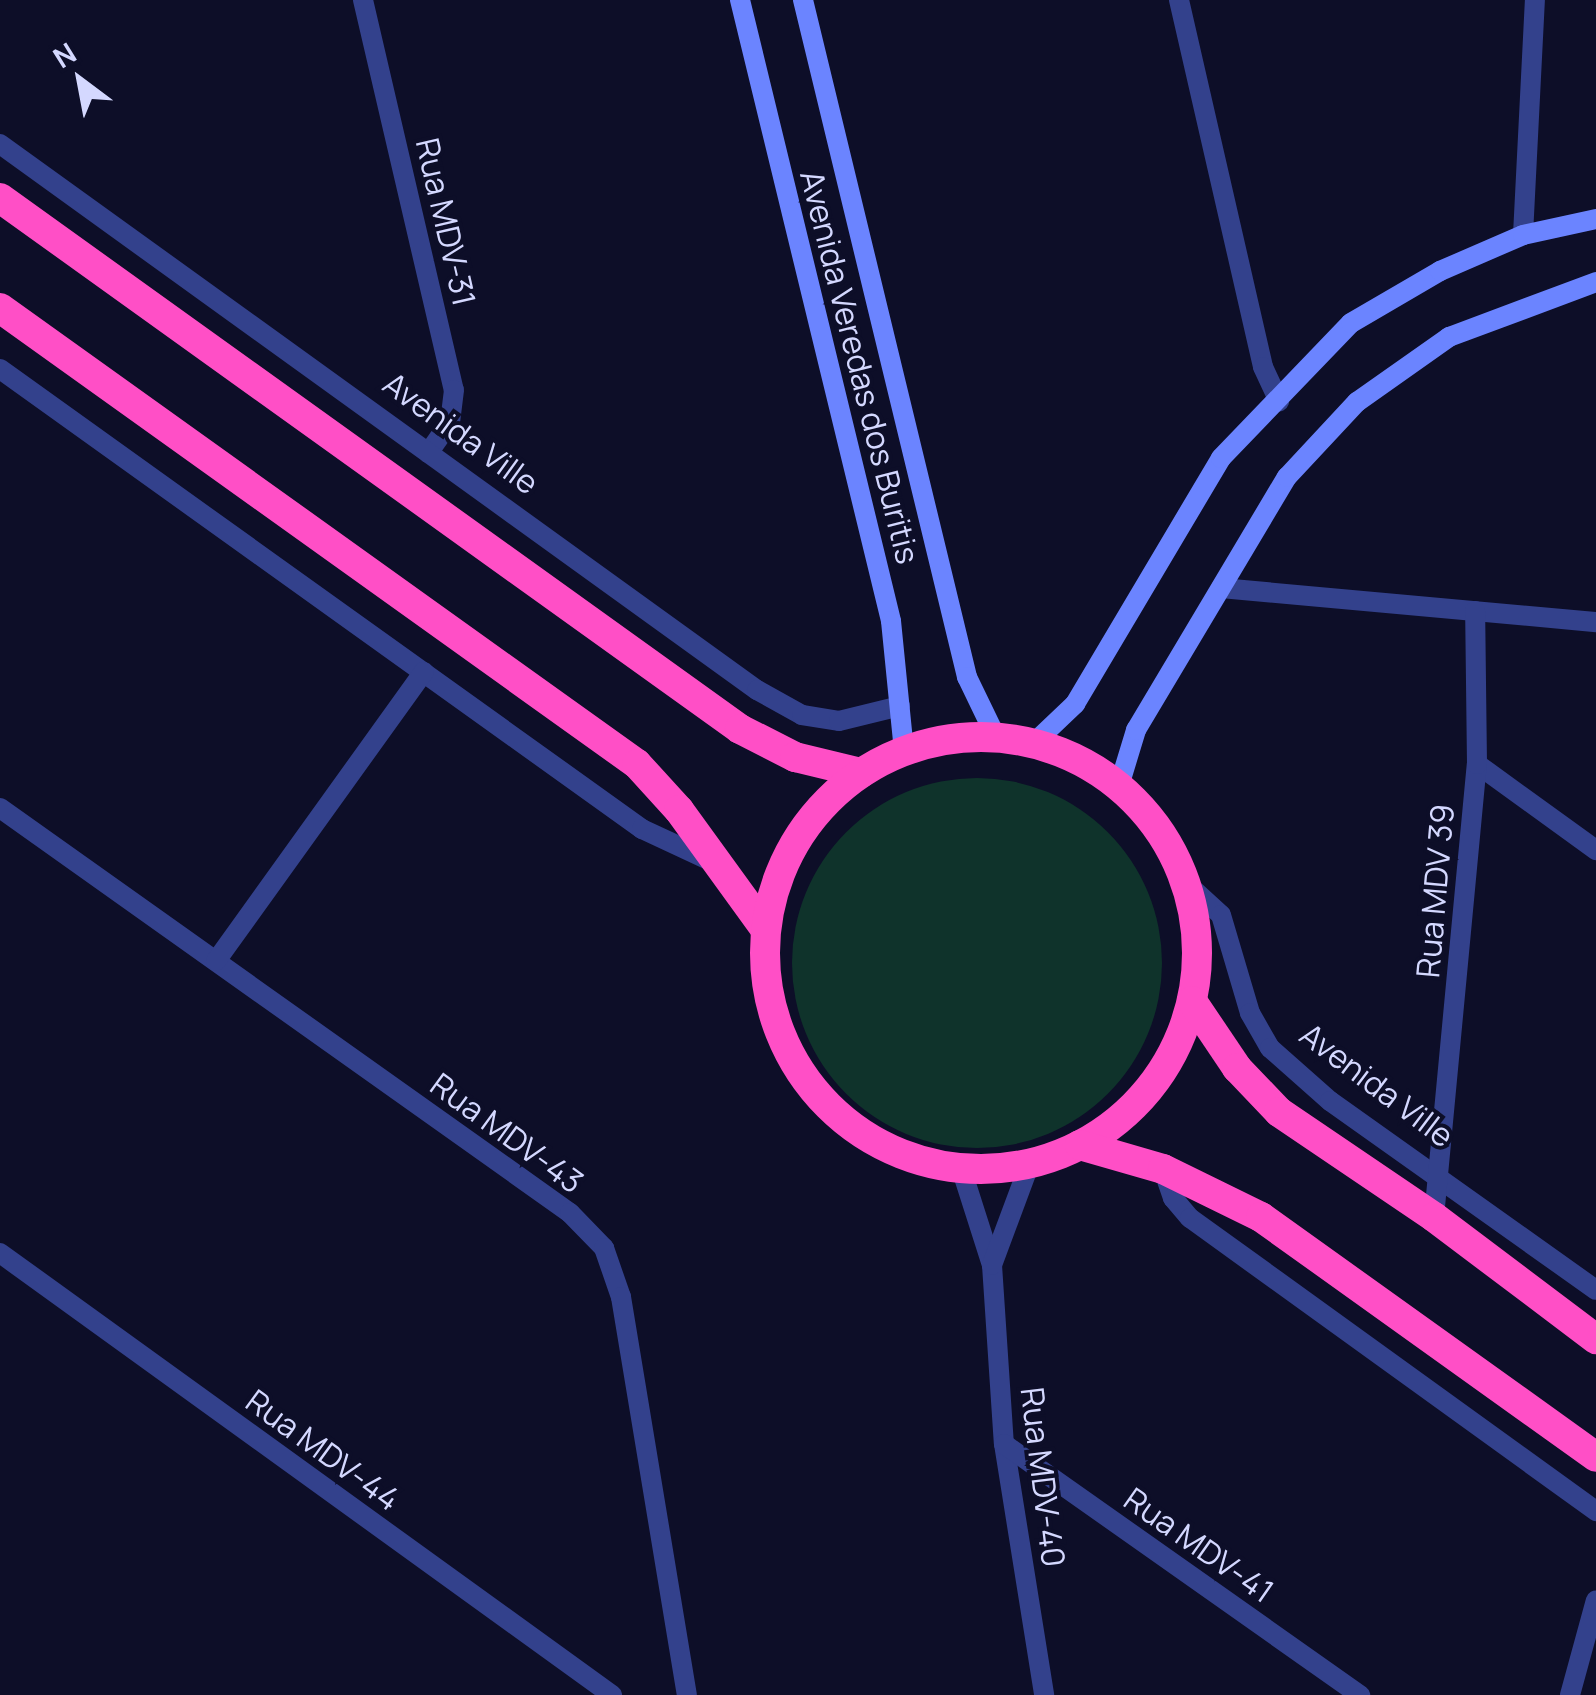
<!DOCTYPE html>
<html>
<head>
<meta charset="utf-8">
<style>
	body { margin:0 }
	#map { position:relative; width:1596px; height:1695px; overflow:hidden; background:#0d0e28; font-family:Manrope,sans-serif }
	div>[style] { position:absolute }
	.green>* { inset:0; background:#0f332b }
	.round { border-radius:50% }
	.street>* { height:20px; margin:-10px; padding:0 10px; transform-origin:10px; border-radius:10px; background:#33418c }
	.secondary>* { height:20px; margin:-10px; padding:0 10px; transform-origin:10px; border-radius:10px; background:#6b84ff }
	.highway>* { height:30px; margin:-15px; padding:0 15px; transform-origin:15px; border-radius:15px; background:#ff4fc6 }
	.highway>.ring { margin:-15px; padding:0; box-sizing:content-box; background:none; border:30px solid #ff4fc6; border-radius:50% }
	span { translate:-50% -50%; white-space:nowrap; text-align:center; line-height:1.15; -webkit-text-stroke:8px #0d0e28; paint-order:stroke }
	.street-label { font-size:32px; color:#d4d8ff }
	.north { position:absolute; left:30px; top:30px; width:100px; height:100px; -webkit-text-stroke:8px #0d0e28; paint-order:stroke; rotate:328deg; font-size:28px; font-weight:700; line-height:40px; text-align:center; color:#d4d8ff }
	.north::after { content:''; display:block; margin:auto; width:35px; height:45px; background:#d4d8ff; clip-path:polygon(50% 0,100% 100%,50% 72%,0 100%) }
</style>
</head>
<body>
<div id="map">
	<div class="green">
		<div class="round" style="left:792px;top:778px;width:370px;height:370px"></div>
	</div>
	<div class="street">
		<div style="left:363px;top:0;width:400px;rotate:76.9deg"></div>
		<div style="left:454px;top:390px;width:32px;rotate:97deg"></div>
		<div style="left:450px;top:422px;width:38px;rotate:125deg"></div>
		<div style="left:1179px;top:0;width:376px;rotate:77.1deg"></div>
		<div style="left:1263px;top:367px;width:38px;rotate:65deg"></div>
		<div style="left:0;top:144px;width:933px;rotate:35.8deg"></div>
		<div style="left:757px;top:690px;width:51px;rotate:29.1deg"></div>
		<div style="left:802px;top:715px;width:37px;rotate:9deg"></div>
		<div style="left:839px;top:721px;width:63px;rotate:-13.8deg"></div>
		<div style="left:1523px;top:235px;width:235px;rotate:-87.1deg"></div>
		<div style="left:0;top:369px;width:790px;rotate:35.62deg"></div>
		<div style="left:642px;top:829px;width:78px;rotate:24.9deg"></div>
		<div style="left:1221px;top:588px;width:377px;rotate:5.2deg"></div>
		<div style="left:1477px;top:764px;width:147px;rotate:35.9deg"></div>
		<div style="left:0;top:808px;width:699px;rotate:35.39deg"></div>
		<div style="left:570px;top:1213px;width:49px;rotate:45.8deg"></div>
		<div style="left:604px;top:1248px;width:52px;rotate:70.9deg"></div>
		<div style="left:621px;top:1297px;width:403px;rotate:80.6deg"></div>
		<div style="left:1186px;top:883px;width:47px;rotate:42.4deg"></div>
		<div style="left:1221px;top:915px;width:102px;rotate:73.5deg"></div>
		<div style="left:1250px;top:1013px;width:40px;rotate:60.3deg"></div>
		<div style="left:1270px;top:1048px;width:80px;rotate:41.5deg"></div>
		<div style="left:1330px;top:1101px;width:326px;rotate:35.4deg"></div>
		<div style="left:216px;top:961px;width:356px;rotate:-54.3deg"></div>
		<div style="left:961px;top:1168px;width:102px;rotate:72.3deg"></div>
		<div style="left:992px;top:1265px;width:179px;rotate:86.2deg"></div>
		<div style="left:1004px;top:1444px;width:254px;rotate:80.9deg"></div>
		<div style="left:1163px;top:1169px;width:31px;rotate:71deg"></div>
		<div style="left:1173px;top:1198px;width:26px;rotate:50deg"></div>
		<div style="left:1190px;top:1218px;width:501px;rotate:35.82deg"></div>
		<div style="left:1434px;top:1217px;width:455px;rotate:-84.6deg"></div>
		<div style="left:1477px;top:764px;width:153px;rotate:-90.7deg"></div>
		<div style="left:0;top:1253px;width:755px;rotate:35.84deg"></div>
		<div style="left:992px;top:1265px;width:103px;rotate:-69.6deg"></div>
		<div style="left:1004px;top:1444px;width:436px;rotate:35.2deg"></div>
		<div style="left:1570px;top:1695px;width:98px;rotate:-74.7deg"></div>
	</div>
	<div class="secondary">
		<div style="left:740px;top:0;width:639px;rotate:76.33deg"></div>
		<div style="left:891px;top:621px;width:131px;rotate:84.3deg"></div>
		<div style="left:803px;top:0;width:697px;rotate:76.38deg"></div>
		<div style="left:967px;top:677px;width:67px;rotate:64.2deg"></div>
		<div style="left:1034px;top:743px;width:57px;rotate:-43.6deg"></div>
		<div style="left:1075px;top:704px;width:286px;rotate:-59.3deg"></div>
		<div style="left:1221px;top:458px;width:187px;rotate:-46.1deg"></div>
		<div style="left:1351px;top:323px;width:103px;rotate:-30.3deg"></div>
		<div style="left:1440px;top:271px;width:90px;rotate:-23.4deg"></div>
		<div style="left:1523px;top:235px;width:75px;rotate:-12.4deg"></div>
		<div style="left:1119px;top:786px;width:59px;rotate:-73.1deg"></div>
		<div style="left:1136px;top:730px;width:295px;rotate:-59.2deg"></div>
		<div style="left:1287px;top:477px;width:103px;rotate:-47deg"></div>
		<div style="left:1357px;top:402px;width:113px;rotate:-35.2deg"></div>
		<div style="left:1449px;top:337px;width:157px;rotate:-20.5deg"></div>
	</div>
	<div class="highway">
		<div style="left:0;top:198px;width:911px;rotate:35.66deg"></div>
		<div style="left:740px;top:729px;width:62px;rotate:27deg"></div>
		<div style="left:795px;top:757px;width:68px;rotate:13.6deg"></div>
		<div style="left:0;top:308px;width:783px;rotate:35.6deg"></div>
		<div style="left:637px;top:764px;width:62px;rotate:47.6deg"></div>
		<div style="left:679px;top:810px;width:147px;rotate:54.1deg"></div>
		<div class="ring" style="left:765px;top:737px;width:402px;height:402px"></div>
		<div style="left:1192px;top:1001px;width:81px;rotate:56.1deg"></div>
		<div style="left:1237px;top:1068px;width:61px;rotate:46.3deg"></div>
		<div style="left:1279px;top:1112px;width:187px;rotate:34.1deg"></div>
		<div style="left:1434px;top:1217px;width:203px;rotate:37deg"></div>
		<div style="left:1080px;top:1145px;width:86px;rotate:16.1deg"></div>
		<div style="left:1163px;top:1169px;width:109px;rotate:26.1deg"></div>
		<div style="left:1261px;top:1217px;width:412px;rotate:35.6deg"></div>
	</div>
	<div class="street-label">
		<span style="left:446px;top:222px;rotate:77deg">Rua MDV-31</span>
		<span style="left:860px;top:367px;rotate:76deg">Avenida Veredas dos Buritis</span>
		<span style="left:461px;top:433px;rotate:36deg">Avenida Ville</span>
		<span style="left:1435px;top:891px;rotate:-85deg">Rua MDV 39</span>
		<span style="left:1377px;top:1085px;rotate:37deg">Avenida Ville</span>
		<span style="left:507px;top:1133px;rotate:36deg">Rua MDV-43</span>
		<span style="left:323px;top:1450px;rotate:36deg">Rua MDV-44</span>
		<span style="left:1043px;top:1477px;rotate:83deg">Rua MDV-40</span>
		<span style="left:1199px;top:1545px;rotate:35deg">Rua MDV-41</span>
	</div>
	<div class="north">N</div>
</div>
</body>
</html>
